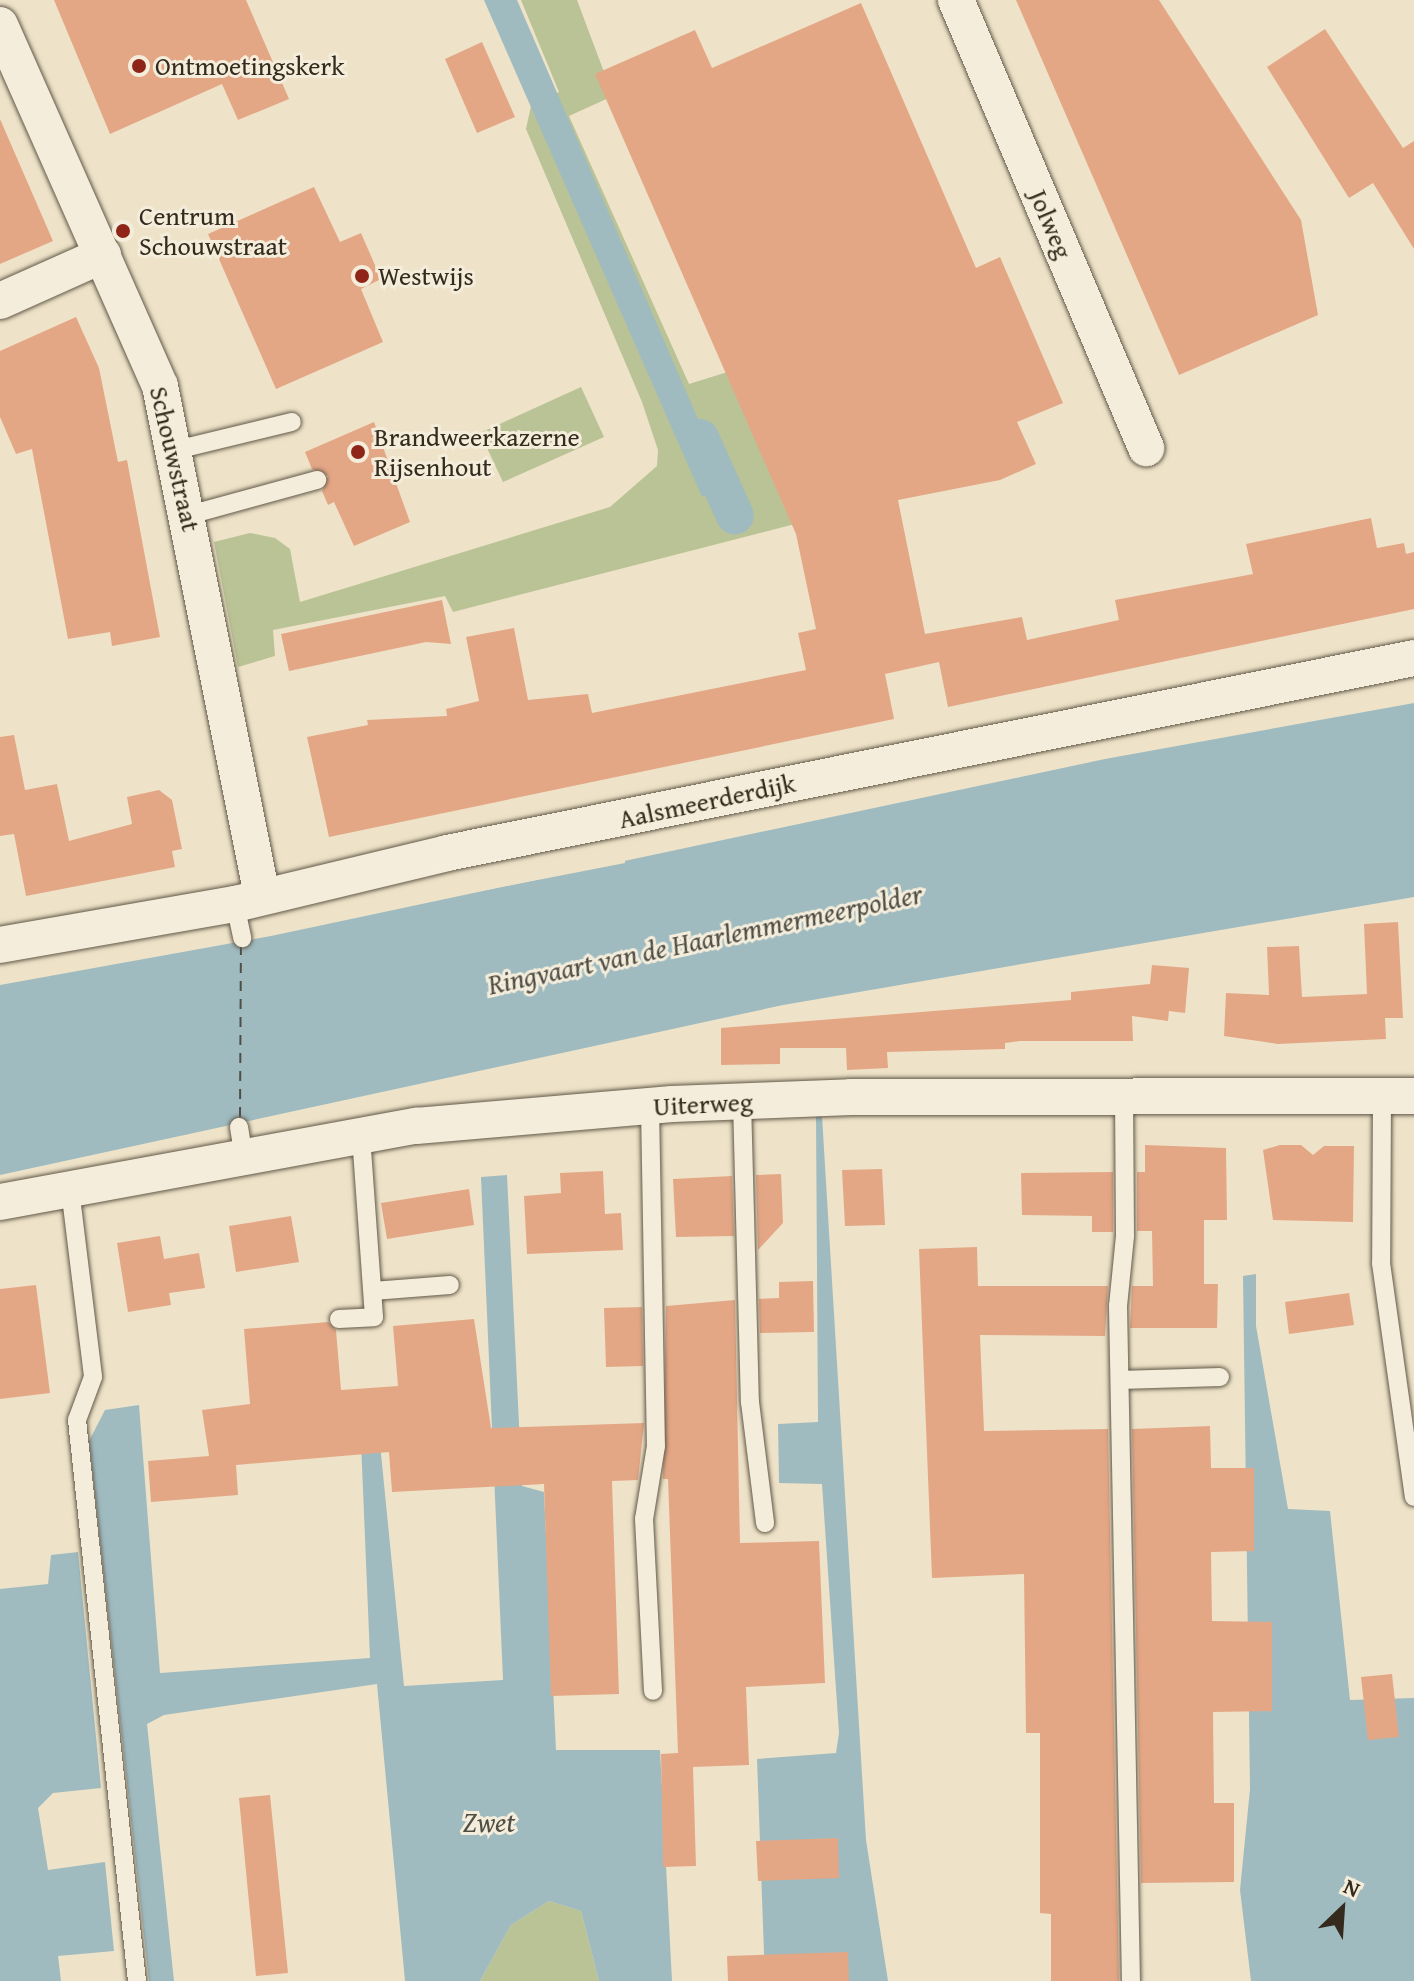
<!DOCTYPE html>
<html>
<head>
<meta charset="utf-8">
<style>
	body { margin:0 }
	#map { position:relative; width:1414px; height:1981px; overflow:hidden; background:#eee3c8; font-family:"Gentium Book Plus",serif }
	div>[style] { position:absolute }
	.green>* { inset:0; background:#bac395 }
	.water>* { inset:0; background:#9fbbc0 }
	.pier>* { inset:0; background:#eee3c8 }
	.canal>* { height:38px; margin:-19px; padding:0 19px; transform-origin:19px; border-radius:19px; background:#9fbbc0 }
	.ferry>* { height:2px; margin-top:-1px; transform-origin:0; background:repeating-linear-gradient(90deg,#4f4e46 0 10px,transparent 0 18px) }
	.building>* { inset:0; background:#e4a786 }
	.roads { filter:drop-shadow(0 0 2px #625848) drop-shadow(0 0 2px #625848) }
	.service>* { height:18px; margin:-9px; padding:0 9px; transform-origin:9px; border-radius:9px; background:#f4eddb }
	.minor>* { height:36px; margin:-18px; padding:0 18px; transform-origin:18px; border-radius:18px; background:#f4eddb }
	.dots>* { width:22px; height:22px; translate:-50% -50%; box-sizing:border-box; border:4px solid #f4eddb; border-radius:50% }
	span { translate:-50% -50%; white-space:nowrap; text-align:center; line-height:1.15; -webkit-text-stroke:6px #f4eddb; paint-order:stroke }
	.poi-label { font-size:26px; color:#342a1d }
	.left { translate:0 -50%; text-align:left }
	.street-label { font-size:26px; color:#342a1d }
	.water-label { font-size:28px; color:#4f4e46; font-style:italic }
	.north { position:absolute; left:1302px; top:1869px; width:80px; height:80px; -webkit-text-stroke:6px #f4eddb; paint-order:stroke; rotate:25deg; font-size:22px; font-weight:700; line-height:32px; text-align:center; color:#342a1d }
	.north::after { content:''; display:block; margin:auto; width:28px; height:36px; background:#342a1d; clip-path:polygon(50% 0,100% 100%,50% 72%,0 100%) }
</style>
</head>
<body>
<div id="map">
	<div class="green">
		<div style="clip-path:polygon(521px 0,577px 0,613px 96px,569px 116px,689px 384px,734px 370px,799px 523px,453px 612px,445px 596px,273px 630px,275px 656px,238px 667px,214px 542px,250px 533px,275px 538px,290px 549px,300px 602px,610px 507px,657px 466px,658px 450px,642px 402px,526px 129px,531px 106px,559px 92px)"></div>
		<div style="clip-path:polygon(581px 387px,604px 437px,503px 482px,480px 433px)"></div>
		<div style="clip-path:polygon(549px 1901px,581px 1911px,599px 1981px,480px 1981px,511px 1925px)"></div>
	</div>
	<div class="water">
		<div style="clip-path:polygon(484px 0,517px 0,726px 484px,702px 497px)"></div>
		<div style="clip-path:polygon(1414px 703px,1414px 897px,783px 1005px,0 1175px,0 985px,271px 936px,1105px 759px)"></div>
		<div style="clip-path:polygon(822px 1116px,866px 1840px,888px 1981px,765px 1981px,757px 1759px,836px 1753px,839px 1733px,822px 1484px,779px 1483px,778px 1424px,818px 1422px,816px 1117px)"></div>
		<div style="clip-path:polygon(507px 1175px,522px 1486px,544px 1492px,556px 1750px,660px 1750px,672px 1981px,599px 1981px,581px 1911px,549px 1901px,511px 1925px,480px 1981px,405px 1981px,377px 1684px,164px 1715px,147px 1724px,174px 1981px,149px 1981px,89px 1441px,105px 1410px,139px 1405px,160px 1673px,370px 1658px,359px 1394px,375px 1393px,404px 1686px,503px 1680px,481px 1177px)"></div>
		<div style="clip-path:polygon(1256px 1274px,1256px 1326px,1288px 1509px,1330px 1511px,1350px 1700px,1414px 1698px,1414px 1981px,1251px 1981px,1240px 1890px,1250px 1789px,1243px 1276px)"></div>
		<div style="clip-path:polygon(78px 1552px,101px 1788px,53px 1793px,38px 1808px,48px 1870px,105px 1862px,114px 1951px,58px 1956px,61px 1981px,0 1981px,0 1589px,48px 1584px,51px 1555px)"></div>
	</div>
	<div class="pier">
		<div style="clip-path:polygon(625px 858px,625px 863px,290px 928px,522px 880px)"></div>
	</div>
	<div class="canal">
		<div style="left:700px;top:438px;width:85px;rotate:65.8deg"></div>
	</div>
	<div class="ferry">
		<div style="left:240px;top:1117px;width:173px;rotate:-89.7deg"></div>
	</div>
	<div class="building">
		<div style="clip-path:polygon(54px 0,246px 0,289px 99px,238px 120px,222px 84px,110px 134px)"></div>
		<div style="clip-path:polygon(1016px 0,1159px 0,1301px 220px,1318px 315px,1179px 375px)"></div>
		<div style="clip-path:polygon(861px 3px,976px 268px,1000px 257px,1063px 403px,1017px 422px,1036px 464px,1000px 480px,898px 500px,925px 634px,1022px 617px,1027px 640px,1119px 620px,1115px 600px,1253px 574px,1246px 544px,1371px 518px,1377px 548px,1404px 543px,1406px 554px,1414px 552px,1414px 609px,948px 707px,939px 662px,885px 674px,894px 719px,329px 837px,307px 737px,368px 725px,367px 720px,447px 716px,446px 709px,479px 701px,466px 637px,514px 628px,528px 700px,588px 694px,592px 713px,806px 670px,798px 633px,816px 629px,796px 534px,595px 74px,695px 30px,712px 68px)"></div>
		<div style="clip-path:polygon(1325px 29px,1403px 148px,1414px 141px,1414px 249px,1373px 183px,1349px 198px,1267px 67px)"></div>
		<div style="clip-path:polygon(482px 42px,515px 117px,477px 133px,445px 59px)"></div>
		<div style="clip-path:polygon(0 119px,53px 241px,0 264px)"></div>
		<div style="clip-path:polygon(314px 187px,340px 242px,361px 233px,381px 279px,361px 289px,383px 342px,276px 389px,208px 234px)"></div>
		<div style="clip-path:polygon(76px 317px,99px 368px,118px 462px,127px 460px,160px 637px,112px 646px,110px 632px,68px 639px,32px 449px,16px 454px,0 417px,0 351px)"></div>
		<div style="clip-path:polygon(374px 422px,410px 522px,354px 546px,334px 502px,328px 505px,322px 491px,328px 476px,312px 469px,305px 452px)"></div>
		<div style="clip-path:polygon(442px 600px,451px 644px,426px 642px,289px 671px,281px 634px)"></div>
		<div style="clip-path:polygon(14px 735px,25px 790px,57px 784px,69px 841px,132px 824px,127px 797px,159px 790px,172px 800px,182px 849px,172px 851px,175px 867px,26px 896px,14px 834px,0 836px,0 737px)"></div>
		<div style="clip-path:polygon(1398px 922px,1403px 1018px,1385px 1018px,1386px 1039px,1278px 1044px,1224px 1036px,1226px 993px,1269px 995px,1267px 947px,1299px 946px,1302px 997px,1367px 994px,1364px 924px)"></div>
		<div style="clip-path:polygon(1152px 965px,1189px 968px,1185px 1013px,1169px 1011px,1168px 1021px,1132px 1016px,1133px 1041px,1020px 1041px,1005px 1043px,1005px 1049px,887px 1052px,888px 1068px,847px 1070px,846px 1048px,780px 1048px,780px 1064px,721px 1065px,721px 1028px,1071px 1000px,1071px 992px,1150px 984px)"></div>
		<div style="clip-path:polygon(1145px 1145px,1226px 1148px,1227px 1220px,1204px 1220px,1204px 1284px,1218px 1284px,1217px 1328px,1130px 1328px,1132px 1286px,1153px 1286px,1152px 1231px,1137px 1231px,1137px 1172px,1145px 1172px)"></div>
		<div style="clip-path:polygon(1280px 1145px,1301px 1145px,1313px 1155px,1324px 1146px,1354px 1146px,1353px 1222px,1273px 1220px,1263px 1150px)"></div>
		<div style="clip-path:polygon(882px 1169px,885px 1225px,845px 1226px,842px 1170px)"></div>
		<div style="clip-path:polygon(603px 1171px,605px 1214px,621px 1213px,623px 1250px,527px 1254px,524px 1196px,561px 1193px,560px 1173px)"></div>
		<div style="clip-path:polygon(1113px 1172px,1113px 1232px,1092px 1232px,1092px 1216px,1022px 1215px,1021px 1173px)"></div>
		<div style="clip-path:polygon(781px 1174px,783px 1223px,758px 1250px,756px 1175px)"></div>
		<div style="clip-path:polygon(732px 1176px,734px 1236px,676px 1237px,673px 1179px)"></div>
		<div style="clip-path:polygon(469px 1189px,474px 1225px,387px 1239px,381px 1203px)"></div>
		<div style="clip-path:polygon(291px 1216px,299px 1262px,236px 1272px,229px 1226px)"></div>
		<div style="clip-path:polygon(160px 1236px,164px 1259px,199px 1253px,205px 1288px,169px 1293px,171px 1305px,128px 1312px,117px 1243px)"></div>
		<div style="clip-path:polygon(977px 1247px,978px 1286px,1108px 1286px,1105px 1336px,980px 1335px,984px 1431px,1108px 1429px,1119px 1981px,1051px 1981px,1051px 1914px,1040px 1913px,1040px 1733px,1026px 1733px,1024px 1574px,932px 1578px,919px 1249px)"></div>
		<div style="clip-path:polygon(813px 1281px,814px 1332px,760px 1333px,759px 1299px,779px 1298px,779px 1282px)"></div>
		<div style="clip-path:polygon(36px 1285px,50px 1393px,0 1399px,0 1289px)"></div>
		<div style="clip-path:polygon(1349px 1293px,1354px 1325px,1289px 1334px,1285px 1302px)"></div>
		<div style="clip-path:polygon(735px 1300px,740px 1543px,819px 1541px,825px 1683px,746px 1687px,749px 1765px,693px 1767px,696px 1866px,663px 1867px,661px 1754px,678px 1753px,668px 1479px,663px 1479px,666px 1306px)"></div>
		<div style="clip-path:polygon(642px 1307px,643px 1366px,606px 1367px,604px 1308px)"></div>
		<div style="clip-path:polygon(474px 1319px,491px 1428px,644px 1423px,638px 1480px,612px 1481px,619px 1694px,551px 1696px,544px 1484px,392px 1492px,389px 1452px,236px 1465px,238px 1495px,151px 1502px,148px 1461px,209px 1456px,202px 1410px,250px 1404px,244px 1329px,328px 1322px,336px 1330px,341px 1390px,398px 1386px,393px 1326px)"></div>
		<div style="clip-path:polygon(1210px 1426px,1211px 1468px,1254px 1468px,1254px 1551px,1211px 1552px,1212px 1621px,1272px 1622px,1272px 1711px,1213px 1712px,1214px 1803px,1234px 1803px,1234px 1882px,1141px 1883px,1132px 1429px)"></div>
		<div style="clip-path:polygon(1392px 1674px,1399px 1737px,1368px 1740px,1361px 1677px)"></div>
		<div style="clip-path:polygon(270px 1795px,288px 1973px,256px 1976px,239px 1798px)"></div>
		<div style="clip-path:polygon(838px 1838px,839px 1878px,758px 1881px,756px 1841px)"></div>
		<div style="clip-path:polygon(848px 1952px,849px 1981px,728px 1981px,727px 1956px)"></div>
	</div>
	<div class="roads">
		<div class="service">
			<div style="left:176px;top:450px;width:119px;rotate:-13.6deg"></div>
			<div style="left:189px;top:515px;width:133px;rotate:-15.3deg"></div>
			<div style="left:235px;top:904px;width:35px;rotate:78deg"></div>
			<div style="left:1124px;top:1094px;width:142px;rotate:89.6deg"></div>
			<div style="left:1125px;top:1236px;width:70px;rotate:95.7deg"></div>
			<div style="left:1118px;top:1306px;width:675px;rotate:88.9deg"></div>
			<div style="left:1382px;top:1097px;width:166px;rotate:90.3deg"></div>
			<div style="left:1381px;top:1263px;width:236px;rotate:82deg"></div>
			<div style="left:742px;top:1101px;width:301px;rotate:88.5deg"></div>
			<div style="left:750px;top:1402px;width:122px;rotate:82.9deg"></div>
			<div style="left:650px;top:1106px;width:340px;rotate:89deg"></div>
			<div style="left:656px;top:1446px;width:74px;rotate:99.3deg"></div>
			<div style="left:644px;top:1519px;width:172px;rotate:87deg"></div>
			<div style="left:239px;top:1127px;width:30px;rotate:81deg"></div>
			<div style="left:70px;top:1189px;width:189px;rotate:83deg"></div>
			<div style="left:93px;top:1377px;width:46px;rotate:110.4deg"></div>
			<div style="left:77px;top:1420px;width:564px;rotate:83.9deg"></div>
			<div style="left:373px;top:1291px;width:77px;rotate:-4.5deg"></div>
			<div style="left:339px;top:1319px;width:35px;rotate:-3deg"></div>
			<div style="left:374px;top:1317px;width:181px;rotate:-94.1deg"></div>
			<div style="left:1120px;top:1380px;width:100px;rotate:-1.7deg"></div>
		</div>
		<div class="minor">
			<div style="left:956px;top:0;width:487px;rotate:67deg"></div>
			<div style="left:0;top:25px;width:395px;rotate:66.1deg"></div>
			<div style="left:160px;top:386px;width:520px;rotate:78.69deg"></div>
			<div style="left:0;top:301px;width:113px;rotate:-24.1deg"></div>
			<div style="left:0;top:945px;width:239px;rotate:-9.9deg"></div>
			<div style="left:235px;top:904px;width:218px;rotate:-13.5deg"></div>
			<div style="left:447px;top:853px;width:986px;rotate:-11.4deg"></div>
			<div style="left:0;top:1202px;width:423px;rotate:-10.4deg"></div>
			<div style="left:416px;top:1126px;width:257px;rotate:-4.9deg"></div>
			<div style="left:672px;top:1104px;width:179px;rotate:-2.2deg"></div>
			<div style="left:851px;top:1097px;width:563px;rotate:-0.1deg"></div>
		</div>
	</div>
	<div class="dots">
		<div style="left:139px;top:66px;background:#8f2418"></div>
		<div style="left:123px;top:231px;background:#8f2418"></div>
		<div style="left:362px;top:276px;background:#8f2418"></div>
		<div style="left:358px;top:452px;background:#8f2418"></div>
	</div>
	<div class="poi-label">
		<span class="left" style="left:155px;top:66px">Ontmoetingskerk</span>
		<span class="left" style="left:139px;top:231px">Centrum<br>Schouwstraat</span>
		<span class="left" style="left:378px;top:276px">Westwijs</span>
		<span class="left" style="left:374px;top:452px">Brandweerkazerne<br>Rijsenhout</span>
	</div>
	<div class="street-label">
		<span style="left:1051px;top:224px;rotate:67deg">Jolweg</span>
		<span style="left:175px;top:459px;rotate:77deg">Schouwstraat</span>
		<span style="left:707px;top:801px;rotate:-12deg">Aalsmeerderdijk</span>
		<span style="left:703px;top:1104px;rotate:-3deg">Uiterweg</span>
	</div>
	<div class="water-label">
		<span style="left:705px;top:939px;rotate:-12deg">Ringvaart van de Haarlemmermeerpolder</span>
		<span style="left:489px;top:1822px">Zwet</span>
	</div>
	<div class="north">N</div>
</div>
</body>
</html>
